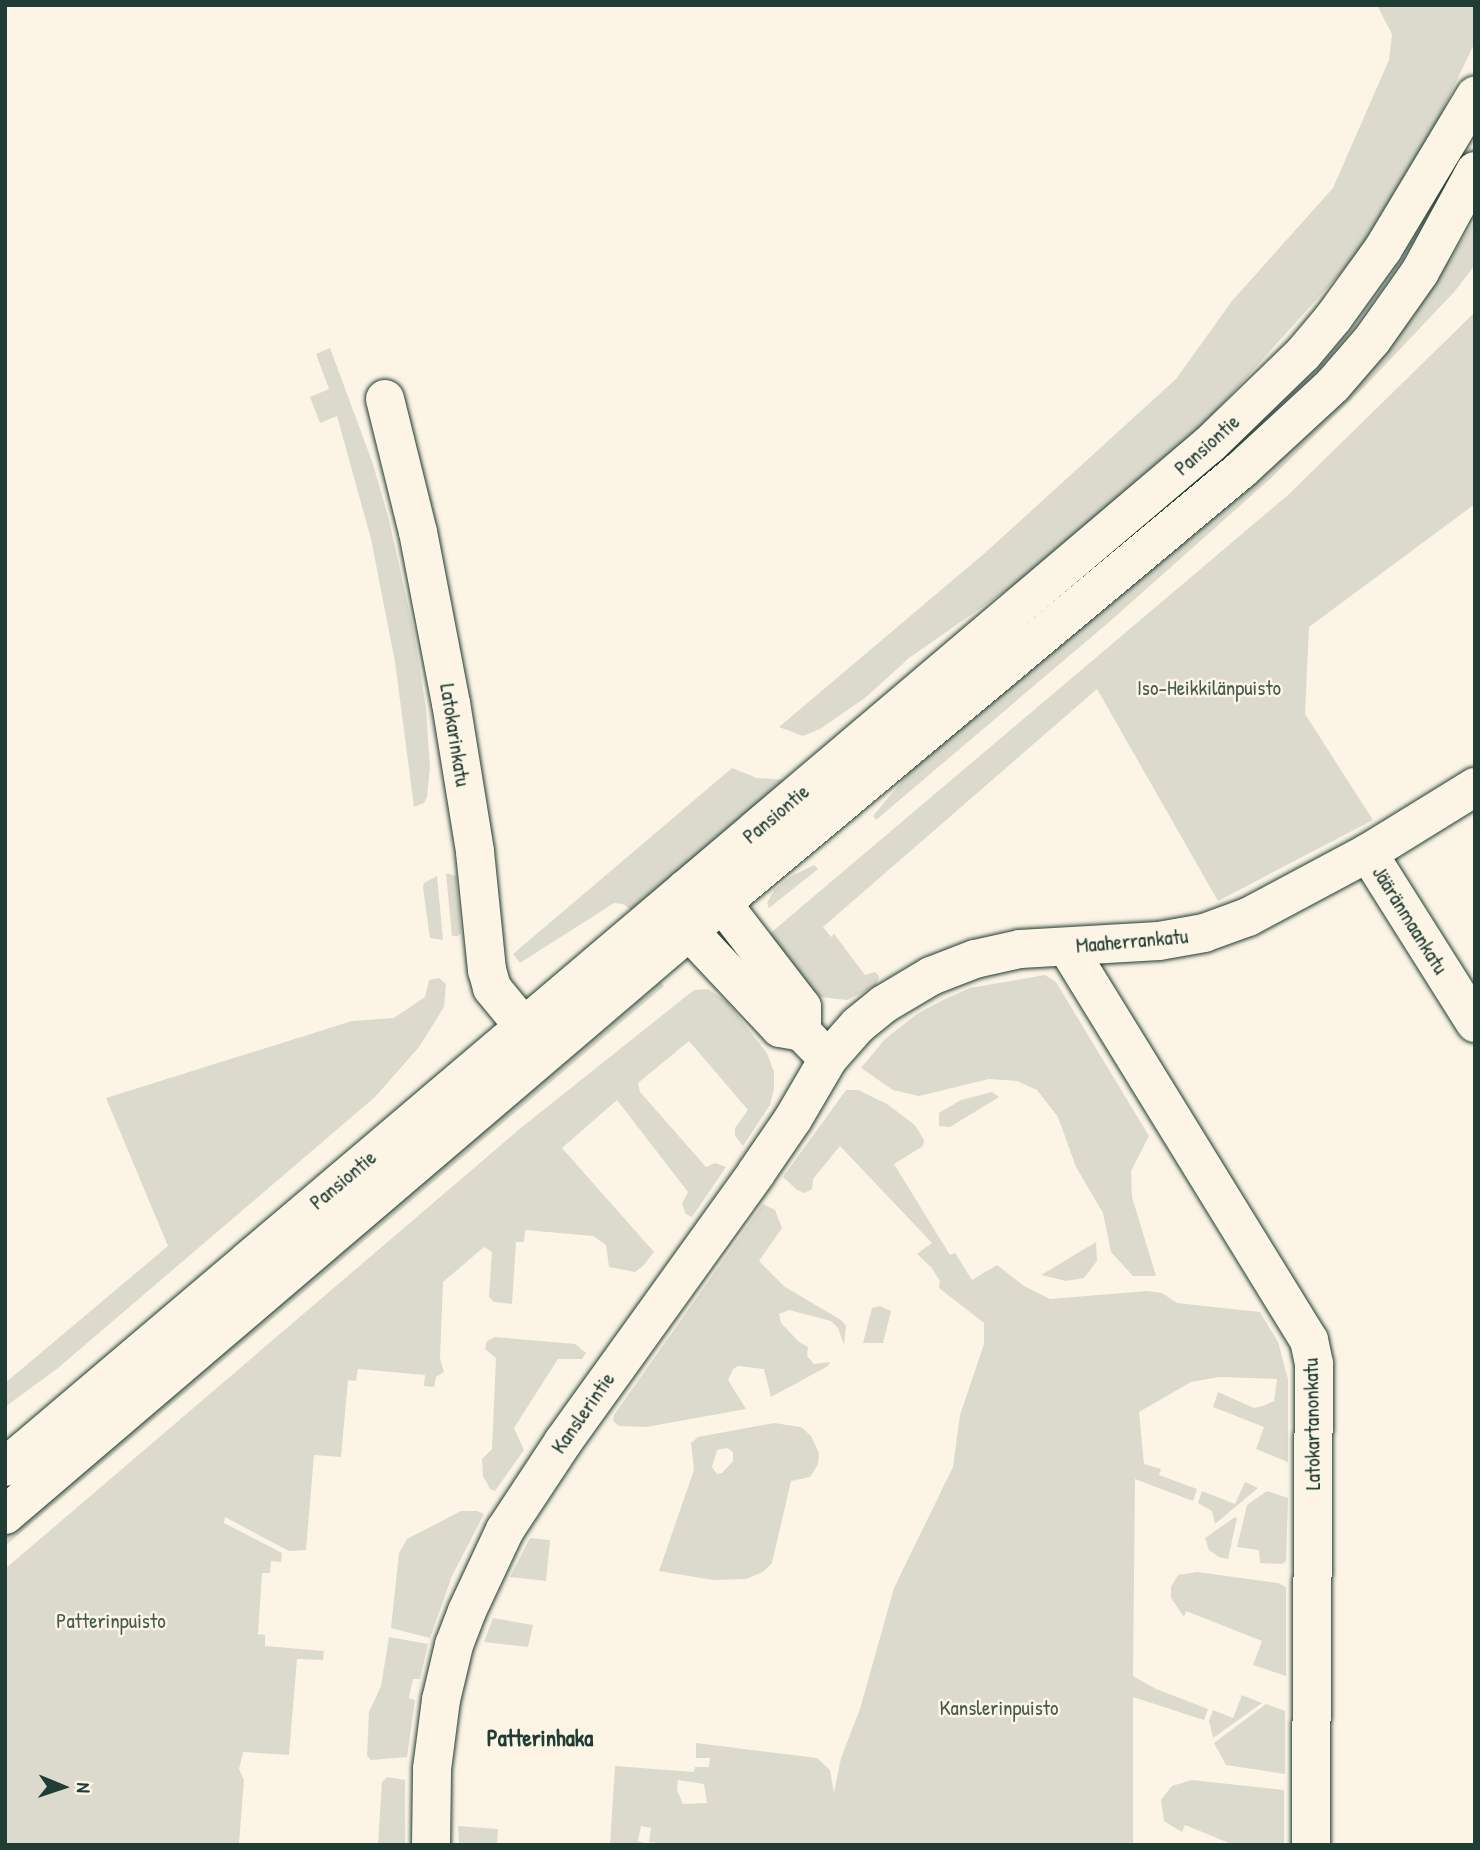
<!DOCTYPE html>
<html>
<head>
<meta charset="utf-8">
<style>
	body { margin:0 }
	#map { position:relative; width:1480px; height:1850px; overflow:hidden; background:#fcf5e5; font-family:"Patrick Hand",sans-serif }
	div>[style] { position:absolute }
	.green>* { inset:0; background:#dcdacc }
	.roads { filter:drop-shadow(0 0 2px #1f3d34) drop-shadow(0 0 2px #1f3d34) }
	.minor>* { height:38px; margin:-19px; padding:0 19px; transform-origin:19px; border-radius:19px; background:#fcf5e5 }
	.major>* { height:38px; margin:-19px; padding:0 19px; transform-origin:19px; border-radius:19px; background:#fcf5e5 }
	span { translate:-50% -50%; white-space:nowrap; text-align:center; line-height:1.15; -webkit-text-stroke:5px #fcf5e5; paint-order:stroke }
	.street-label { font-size:21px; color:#1f3d34 }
	.park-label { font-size:21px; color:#455c52 }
	.neighbourhood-label { font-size:23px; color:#1f3d34; font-weight:700 }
	.frame { position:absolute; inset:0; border:7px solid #1f3d34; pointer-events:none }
	.north { position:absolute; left:28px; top:1752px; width:70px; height:70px; -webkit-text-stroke:5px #fcf5e5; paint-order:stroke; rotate:92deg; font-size:19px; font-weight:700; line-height:28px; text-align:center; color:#1f3d34 }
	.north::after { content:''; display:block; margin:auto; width:24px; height:32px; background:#1f3d34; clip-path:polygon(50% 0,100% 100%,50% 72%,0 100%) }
</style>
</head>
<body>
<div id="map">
	<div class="green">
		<div style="clip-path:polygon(1377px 5px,1475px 5px,1475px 42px,1420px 158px,1389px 209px,1353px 259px,1189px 441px,1038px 568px,909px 658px,865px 698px,820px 729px,803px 736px,779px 727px,986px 552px,1176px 379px,1232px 301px,1333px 188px,1389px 60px,1392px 34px)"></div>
		<div style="clip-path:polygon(1475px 220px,1475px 265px,1455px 291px,1368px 383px,1270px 479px,1108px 623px,876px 820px,873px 816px,919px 761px,1363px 375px,1417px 310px)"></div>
		<div style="clip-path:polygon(1475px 312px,1475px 504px,1309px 627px,1305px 714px,1373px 820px,1218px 901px,1097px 689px,823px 927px,831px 937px,834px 934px,865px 975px,875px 972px,879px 976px,876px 986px,847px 1000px,821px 997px,808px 991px,767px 936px,1288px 495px)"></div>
		<div style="clip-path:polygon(330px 348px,373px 464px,389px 520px,414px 632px,426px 709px,430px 767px,427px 797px,424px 803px,414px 807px,395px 662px,371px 539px,337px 416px,320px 423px,310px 397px,329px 389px,316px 354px)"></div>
		<div style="clip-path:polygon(732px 768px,757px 778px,786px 780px,631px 910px,623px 904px,614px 903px,520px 963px,513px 954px)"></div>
		<div style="clip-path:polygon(814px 865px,818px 869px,769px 908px,767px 903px,774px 890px,790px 877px)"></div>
		<div style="clip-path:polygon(446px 873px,456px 876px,461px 933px,458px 936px,452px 936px)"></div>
		<div style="clip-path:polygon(437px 876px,443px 940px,430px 938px,423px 888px,424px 883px)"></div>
		<div style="clip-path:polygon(1045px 975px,1056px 982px,1149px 1136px,1131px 1171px,1132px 1197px,1156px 1276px,1133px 1276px,1111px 1252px,1103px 1213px,1076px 1167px,1058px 1117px,1037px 1090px,1017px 1081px,989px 1079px,919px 1096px,893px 1090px,861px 1068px,885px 1039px,917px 1014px,943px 1000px,970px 988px)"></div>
		<div style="clip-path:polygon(439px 978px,446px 984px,444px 1007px,419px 1047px,375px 1097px,58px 1368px,5px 1407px,5px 1383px,168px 1246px,106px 1098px,352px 1021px,394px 1018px,425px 997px,429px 980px)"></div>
		<div style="clip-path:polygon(661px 982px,664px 986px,5px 1546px,5px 1537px,45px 1503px)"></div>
		<div style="clip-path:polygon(708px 989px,727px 1002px,767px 1053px,774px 1072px,774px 1089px,770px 1105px,743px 1146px,735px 1136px,735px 1128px,748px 1110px,689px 1041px,638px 1083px,640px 1092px,706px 1167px,715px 1163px,726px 1167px,692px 1217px,686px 1214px,682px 1204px,688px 1192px,617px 1100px,562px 1148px,654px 1252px,643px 1266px,635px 1272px,609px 1267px,606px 1245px,593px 1236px,525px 1230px,524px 1242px,516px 1242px,512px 1304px,494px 1302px,489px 1297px,492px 1252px,484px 1247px,443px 1282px,440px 1359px,444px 1372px,436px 1377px,434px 1387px,424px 1386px,425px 1375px,358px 1369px,356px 1381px,348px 1380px,341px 1457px,314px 1455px,306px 1550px,289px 1551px,225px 1517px,224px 1523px,282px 1553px,281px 1562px,271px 1561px,270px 1573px,262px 1573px,258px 1634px,265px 1635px,265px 1646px,324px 1651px,323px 1660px,297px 1659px,289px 1755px,243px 1752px,239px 1769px,244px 1780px,239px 1843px,247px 1845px,5px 1845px,5px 1569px,522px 1127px,694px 990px)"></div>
		<div style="clip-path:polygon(evenodd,846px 1090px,858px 1090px,887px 1104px,915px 1125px,924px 1140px,923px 1146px,894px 1164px,950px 1255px,955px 1253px,972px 1280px,997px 1265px,1024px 1286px,1050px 1299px,1147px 1291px,1162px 1293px,1177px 1303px,1260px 1312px,1278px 1342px,1288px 1379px,1288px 1462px,1256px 1449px,1264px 1427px,1213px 1407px,1218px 1392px,1254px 1408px,1263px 1406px,1274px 1401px,1277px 1379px,1219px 1377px,1191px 1382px,1139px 1412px,1144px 1464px,1161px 1469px,1159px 1475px,1197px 1489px,1193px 1501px,1135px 1479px,1133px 1676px,1156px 1689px,1208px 1709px,1204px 1720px,1133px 1697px,1133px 1845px,678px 1845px,649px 1842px,651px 1828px,641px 1826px,638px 1841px,649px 1845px,610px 1845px,615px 1766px,694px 1772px,695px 1767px,709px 1767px,710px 1758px,696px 1758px,696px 1743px,817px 1758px,830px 1770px,834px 1793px,841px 1758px,860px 1709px,894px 1588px,953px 1467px,960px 1415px,984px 1344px,984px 1323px,939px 1288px,940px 1281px,931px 1267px,917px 1254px,932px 1243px,840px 1146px,813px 1179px,812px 1189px,805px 1193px,797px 1190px,783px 1177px,846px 1090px,678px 1780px,704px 1784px,707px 1803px,683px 1804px,677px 1790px,678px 1780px)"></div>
		<div style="clip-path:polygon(992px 1092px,999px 1097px,950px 1127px,939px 1126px,939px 1113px,961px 1100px)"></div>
		<div style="clip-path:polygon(763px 1204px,775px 1210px,782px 1228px,759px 1261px,785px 1287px,841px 1320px,846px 1326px,844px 1345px,838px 1328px,831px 1321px,789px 1310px,779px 1314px,781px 1323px,799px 1342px,808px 1347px,807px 1356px,814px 1364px,830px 1362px,828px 1366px,771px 1397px,764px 1369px,738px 1366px,733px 1369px,728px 1380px,746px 1409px,646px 1427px,619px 1426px,613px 1421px,614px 1415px)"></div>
		<div style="clip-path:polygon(1096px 1242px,1097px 1261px,1084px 1278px,1066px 1281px,1041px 1275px)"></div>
		<div style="clip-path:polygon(880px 1306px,891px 1311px,883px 1343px,863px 1343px,872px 1308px)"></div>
		<div style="clip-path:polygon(495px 1337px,575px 1344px,586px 1353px,582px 1359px,558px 1359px,514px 1428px,524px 1450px,495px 1491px,490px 1489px,483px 1476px,482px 1459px,492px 1449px,496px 1358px,485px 1349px,487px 1341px)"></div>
		<div style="clip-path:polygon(evenodd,774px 1423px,801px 1427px,811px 1436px,819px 1453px,818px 1464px,810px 1477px,791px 1481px,772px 1563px,763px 1572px,746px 1579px,713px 1580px,659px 1571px,694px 1470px,691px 1443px,698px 1437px,774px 1423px,727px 1448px,733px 1452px,733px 1461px,722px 1473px,717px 1474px,712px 1467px,717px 1450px,727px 1448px)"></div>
		<div style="clip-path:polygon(1245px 1482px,1258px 1488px,1215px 1524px,1212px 1511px,1198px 1503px,1202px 1491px,1235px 1504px)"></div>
		<div style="clip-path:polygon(1267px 1491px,1288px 1498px,1286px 1561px,1282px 1564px,1260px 1563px,1259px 1550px,1237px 1547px,1247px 1505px)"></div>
		<div style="clip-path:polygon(461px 1511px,477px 1511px,484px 1514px,452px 1576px,430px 1638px,391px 1628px,399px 1553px,407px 1539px)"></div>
		<div style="clip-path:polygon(1235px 1517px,1237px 1518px,1228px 1559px,1219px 1557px,1209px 1550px,1205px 1538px)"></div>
		<div style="clip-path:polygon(530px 1538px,550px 1540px,546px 1581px,510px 1577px)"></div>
		<div style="clip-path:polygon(1197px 1572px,1278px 1583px,1286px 1587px,1286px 1676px,1253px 1665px,1262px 1641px,1186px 1611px,1184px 1617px,1171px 1598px,1171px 1587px,1178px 1575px)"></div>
		<div style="clip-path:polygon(493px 1618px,533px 1625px,528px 1647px,484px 1642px)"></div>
		<div style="clip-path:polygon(389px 1637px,428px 1644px,420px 1679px,413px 1679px,409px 1698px,415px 1700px,407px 1757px,371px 1760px,367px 1756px,369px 1712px,381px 1686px)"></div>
		<div style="clip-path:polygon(1242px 1695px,1262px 1703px,1213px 1738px,1209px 1721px,1213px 1710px,1233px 1718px)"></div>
		<div style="clip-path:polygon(1266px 1704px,1285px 1711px,1285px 1774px,1226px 1765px,1214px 1743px)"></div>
		<div style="clip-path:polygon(387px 1777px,405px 1780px,405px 1845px,378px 1845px,382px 1782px)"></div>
		<div style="clip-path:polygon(1192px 1780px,1284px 1790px,1284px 1845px,1234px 1845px,1185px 1825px,1182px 1832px,1164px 1821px,1161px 1800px,1172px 1786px)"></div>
		<div style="clip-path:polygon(458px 1826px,498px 1829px,497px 1845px,459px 1845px)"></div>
	</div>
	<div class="roads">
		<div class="minor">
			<div style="left:385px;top:399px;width:137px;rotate:76.1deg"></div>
			<div style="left:418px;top:532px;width:174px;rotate:79.1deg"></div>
			<div style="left:451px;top:703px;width:151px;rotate:80.8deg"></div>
			<div style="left:475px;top:852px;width:119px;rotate:84.2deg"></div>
			<div style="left:487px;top:970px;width:19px;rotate:74deg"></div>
			<div style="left:492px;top:988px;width:82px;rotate:50.5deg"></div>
			<div style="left:1368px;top:853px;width:201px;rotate:57.8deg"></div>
			<div style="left:1067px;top:947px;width:462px;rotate:58.4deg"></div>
			<div style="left:1309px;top:1340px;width:25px;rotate:78deg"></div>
			<div style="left:1314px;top:1364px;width:481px;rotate:90.4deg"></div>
			<div style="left:802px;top:1032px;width:25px;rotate:-90deg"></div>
			<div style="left:802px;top:1007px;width:131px;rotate:-127.6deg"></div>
			<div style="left:722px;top:903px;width:39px;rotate:-159deg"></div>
			<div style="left:686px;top:889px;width:42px;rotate:85.9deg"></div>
			<div style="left:689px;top:931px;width:133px;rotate:46.8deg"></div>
			<div style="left:780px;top:1028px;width:22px;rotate:10deg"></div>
			<div style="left:802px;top:1032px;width:37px;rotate:46deg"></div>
			<div style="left:431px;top:1845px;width:76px;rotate:-89.2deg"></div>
			<div style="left:432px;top:1769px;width:70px;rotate:-82.6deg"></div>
			<div style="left:441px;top:1700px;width:57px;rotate:-76.7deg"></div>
			<div style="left:454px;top:1645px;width:36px;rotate:-69deg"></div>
			<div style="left:467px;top:1611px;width:89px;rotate:-64.9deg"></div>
			<div style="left:505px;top:1530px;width:105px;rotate:-56.6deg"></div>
			<div style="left:563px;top:1442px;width:331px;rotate:-54.3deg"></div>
			<div style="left:756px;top:1173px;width:65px;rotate:-55.6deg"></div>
			<div style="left:793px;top:1119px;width:69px;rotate:-59.7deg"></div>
			<div style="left:828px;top:1059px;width:45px;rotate:-48.6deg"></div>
			<div style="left:858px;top:1025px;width:33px;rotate:-39deg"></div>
			<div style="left:884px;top:1004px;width:55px;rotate:-30.8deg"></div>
			<div style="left:931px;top:976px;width:47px;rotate:-21.1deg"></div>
			<div style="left:975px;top:959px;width:46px;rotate:-12.5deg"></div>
			<div style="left:1020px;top:949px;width:139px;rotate:-3.3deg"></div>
			<div style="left:1159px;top:941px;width:46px;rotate:-10.1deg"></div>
			<div style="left:1204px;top:933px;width:47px;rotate:-20deg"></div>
			<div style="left:1248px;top:917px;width:136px;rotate:-28.1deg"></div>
			<div style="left:1368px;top:853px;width:126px;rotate:-31.7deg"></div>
		</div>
		<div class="major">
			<div style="left:5px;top:1467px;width:1579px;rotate:-40.33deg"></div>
			<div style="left:1209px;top:445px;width:131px;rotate:-44.1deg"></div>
			<div style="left:1303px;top:354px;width:48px;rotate:-50deg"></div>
			<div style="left:1334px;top:317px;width:84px;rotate:-54.2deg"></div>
			<div style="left:1383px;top:249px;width:179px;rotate:-59deg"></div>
			<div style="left:5px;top:1515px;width:943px;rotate:-40.48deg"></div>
			<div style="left:722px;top:903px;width:676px;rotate:-39.84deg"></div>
			<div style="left:1241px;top:470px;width:125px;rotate:-42.7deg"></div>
			<div style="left:1333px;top:385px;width:60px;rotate:-49.1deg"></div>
			<div style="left:1372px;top:340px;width:83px;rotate:-54.8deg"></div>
			<div style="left:1420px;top:272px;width:115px;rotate:-61.4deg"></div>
		</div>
	</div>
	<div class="street-label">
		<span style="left:1207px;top:445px;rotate:-42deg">Pansiontie</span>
		<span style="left:455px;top:735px;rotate:81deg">Latokarinkatu</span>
		<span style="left:776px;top:814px;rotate:-40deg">Pansiontie</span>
		<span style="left:1410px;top:920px;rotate:58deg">Jääränmaankatu</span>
		<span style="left:1132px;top:941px;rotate:-5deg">Maaherrankatu</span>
		<span style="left:343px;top:1180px;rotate:-40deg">Pansiontie</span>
		<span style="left:583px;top:1413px;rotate:-55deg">Kanslerintie</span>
		<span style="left:1312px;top:1424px;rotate:-91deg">Latokartanonkatu</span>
	</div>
	<div class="park-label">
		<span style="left:1209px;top:688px">Iso-Heikkilänpuisto</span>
		<span style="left:111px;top:1621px">Patterinpuisto</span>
		<span style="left:999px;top:1708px">Kanslerinpuisto</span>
	</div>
	<div class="neighbourhood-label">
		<span style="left:540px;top:1738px">Patterinhaka</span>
	</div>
	<div class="frame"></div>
	<div class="north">N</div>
</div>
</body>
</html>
